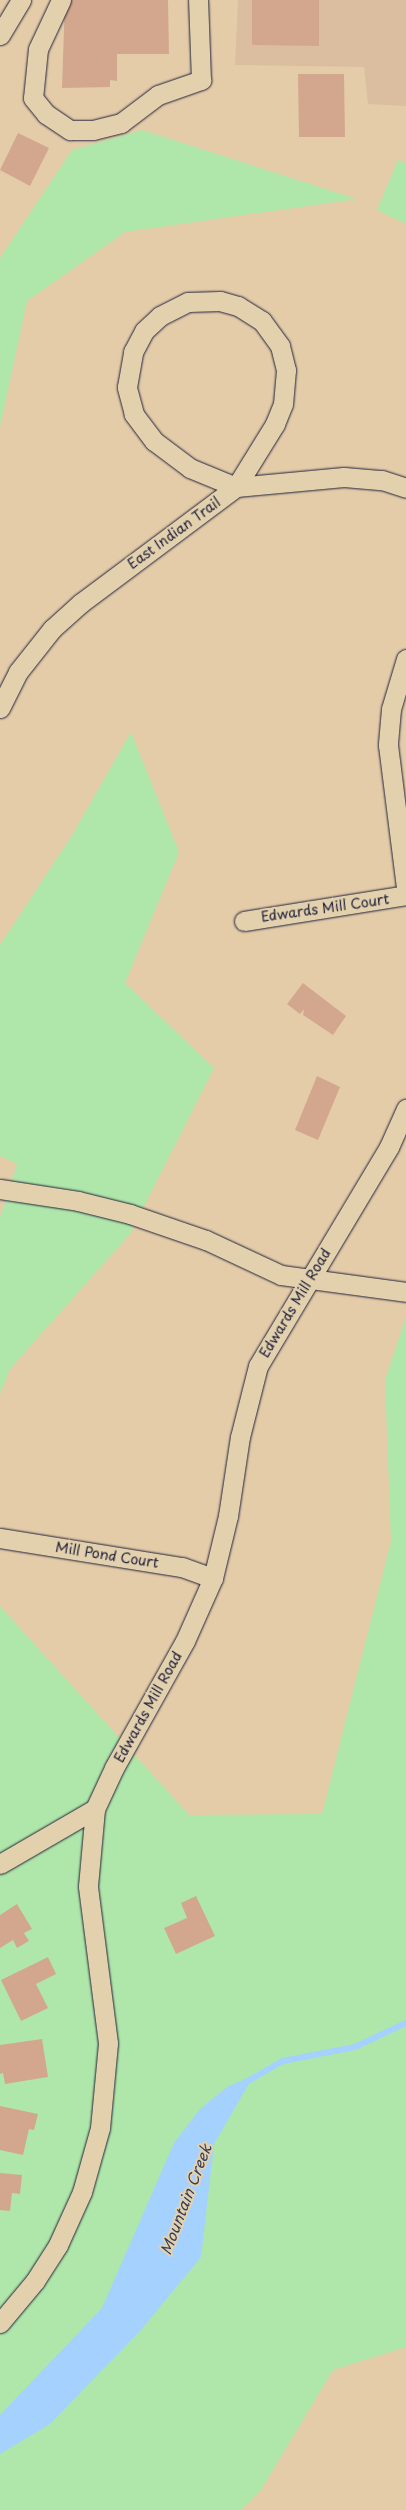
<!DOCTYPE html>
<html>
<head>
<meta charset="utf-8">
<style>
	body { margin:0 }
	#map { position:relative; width:406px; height:2510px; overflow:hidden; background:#e4cca9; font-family:"Playpen Sans",sans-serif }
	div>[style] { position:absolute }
	.built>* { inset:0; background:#dbbe9f }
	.green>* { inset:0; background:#afe7aa }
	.water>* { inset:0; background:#a5d1ff }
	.stream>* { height:5.5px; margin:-2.75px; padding:0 2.75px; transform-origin:2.75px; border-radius:2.75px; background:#a5d1ff }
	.building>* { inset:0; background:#d2a78e }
	.roads { filter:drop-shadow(0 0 1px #22223b) drop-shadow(0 0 1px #22223b) }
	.minor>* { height:19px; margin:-9.5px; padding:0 9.5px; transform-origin:9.5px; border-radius:9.5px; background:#e3d1ae }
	span { translate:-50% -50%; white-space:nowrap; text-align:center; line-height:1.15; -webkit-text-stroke:4px #e3d1ae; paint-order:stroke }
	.street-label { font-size:14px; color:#22223b }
	.water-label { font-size:15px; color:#363c58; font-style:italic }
</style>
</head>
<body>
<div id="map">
	<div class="built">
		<div style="clip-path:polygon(238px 0,406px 0,406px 106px,368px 104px,364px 67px,235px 65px)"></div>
	</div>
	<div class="green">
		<div style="clip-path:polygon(142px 130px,357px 199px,125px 232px,27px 301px,0 427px,0 258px,72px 150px)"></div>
		<div style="clip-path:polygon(398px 160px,406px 163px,406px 224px,377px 210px)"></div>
		<div style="clip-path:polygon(131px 732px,179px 852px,125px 983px,214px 1068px,130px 1234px,10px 1369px,0 1394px,0 1217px,17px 1164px,0 1156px,0 945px,71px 837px)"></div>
		<div style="clip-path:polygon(406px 1317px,406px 2347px,333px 2370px,261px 2490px,241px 2510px,0 2510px,0 1606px,189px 1815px,322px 1814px,391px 1541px,385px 1380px)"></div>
	</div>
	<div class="water">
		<div style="clip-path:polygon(254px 2075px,214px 2144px,201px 2257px,141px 2330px,50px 2424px,0 2454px,0 2415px,102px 2308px,174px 2143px,200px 2109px,227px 2087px)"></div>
	</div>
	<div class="stream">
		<div style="left:250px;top:2080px;width:38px;rotate:-30deg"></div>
		<div style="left:283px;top:2061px;width:73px;rotate:-11deg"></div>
		<div style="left:355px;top:2047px;width:56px;rotate:-25.2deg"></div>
	</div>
	<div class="building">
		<div style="clip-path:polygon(65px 0,168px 0,169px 54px,117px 54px,117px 81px,110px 80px,110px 87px,62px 88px)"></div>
		<div style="clip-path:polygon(252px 0,319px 0,319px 46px,252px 45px)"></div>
		<div style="clip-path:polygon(298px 74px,344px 74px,345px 137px,299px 137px)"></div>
		<div style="clip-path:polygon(18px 133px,49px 148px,30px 186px,0 170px)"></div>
		<div style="clip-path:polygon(303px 983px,346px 1016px,333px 1035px,303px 1015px,304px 1009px,300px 1014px,287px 1004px)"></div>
		<div style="clip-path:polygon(317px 1076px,340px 1087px,318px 1140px,295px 1130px)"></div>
		<div style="clip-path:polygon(196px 1896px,215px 1936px,176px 1954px,164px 1928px,187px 1918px,181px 1903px)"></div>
		<div style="clip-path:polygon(17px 1904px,32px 1929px,24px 1933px,29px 1941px,17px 1948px,13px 1940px,0 1948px,0 1915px)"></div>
		<div style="clip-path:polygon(48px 1957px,56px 1974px,36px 1984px,48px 2008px,21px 2021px,1px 1980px)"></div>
		<div style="clip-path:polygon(42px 2039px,48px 2077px,5px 2084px,3px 2073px,0 2074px,0 2045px)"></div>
		<div style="clip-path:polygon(0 2106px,38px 2114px,34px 2130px,29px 2129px,23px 2155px,0 2150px)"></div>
		<div style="clip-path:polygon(0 2173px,22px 2175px,20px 2194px,12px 2193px,10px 2211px,0 2210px)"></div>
	</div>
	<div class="roads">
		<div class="minor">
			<div style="left:61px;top:0;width:54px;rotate:115.1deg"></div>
			<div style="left:38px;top:49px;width:49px;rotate:95.8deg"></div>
			<div style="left:33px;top:98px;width:21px;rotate:51deg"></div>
			<div style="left:46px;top:114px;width:29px;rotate:34deg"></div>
			<div style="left:70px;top:130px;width:23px"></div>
			<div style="left:93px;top:130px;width:29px;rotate:-14deg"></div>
			<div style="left:121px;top:123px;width:46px;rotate:-37.1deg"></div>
			<div style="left:158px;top:95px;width:46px;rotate:-19.2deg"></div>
			<div style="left:201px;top:80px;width:80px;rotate:-92.1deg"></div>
			<div style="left:0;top:35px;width:41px;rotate:-59deg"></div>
			<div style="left:220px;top:301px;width:19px;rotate:16deg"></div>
			<div style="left:238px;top:306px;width:28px;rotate:32deg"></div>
			<div style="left:262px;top:321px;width:31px;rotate:54deg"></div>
			<div style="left:280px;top:346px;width:25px;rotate:76deg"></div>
			<div style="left:286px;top:370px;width:34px;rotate:95deg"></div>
			<div style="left:283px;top:404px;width:22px;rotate:112deg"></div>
			<div style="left:275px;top:424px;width:74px;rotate:121.8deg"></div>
			<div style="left:236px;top:487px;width:50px;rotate:-157.6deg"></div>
			<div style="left:190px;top:468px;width:45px;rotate:-143.1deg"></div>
			<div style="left:154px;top:441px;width:34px;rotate:-127deg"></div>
			<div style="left:134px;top:414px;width:28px;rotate:-105deg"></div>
			<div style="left:127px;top:387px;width:36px;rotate:-80deg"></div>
			<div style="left:133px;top:352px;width:24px;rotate:-62deg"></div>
			<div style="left:144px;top:331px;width:22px;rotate:-43deg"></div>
			<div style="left:160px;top:316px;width:31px;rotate:-27deg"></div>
			<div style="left:188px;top:302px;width:32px;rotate:-2deg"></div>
			<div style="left:406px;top:659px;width:52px;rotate:106.7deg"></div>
			<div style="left:391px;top:709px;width:36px;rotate:95deg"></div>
			<div style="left:388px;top:745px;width:144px;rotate:82.8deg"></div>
			<div style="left:0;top:708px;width:40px;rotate:-63.4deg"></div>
			<div style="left:18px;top:672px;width:55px;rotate:-51.7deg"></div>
			<div style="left:52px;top:629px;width:39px;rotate:-42deg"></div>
			<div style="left:81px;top:603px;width:194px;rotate:-36.8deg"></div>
			<div style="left:236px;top:487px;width:108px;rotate:-5.3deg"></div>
			<div style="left:344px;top:477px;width:38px;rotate:5deg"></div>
			<div style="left:382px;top:480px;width:25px;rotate:18deg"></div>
			<div style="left:244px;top:921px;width:164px;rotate:-9.1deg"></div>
			<div style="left:0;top:1189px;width:79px;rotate:8.7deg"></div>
			<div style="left:78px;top:1201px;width:54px;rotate:14deg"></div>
			<div style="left:130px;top:1214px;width:80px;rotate:18.9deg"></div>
			<div style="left:206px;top:1240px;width:83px;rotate:25deg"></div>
			<div style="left:281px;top:1275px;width:126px;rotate:7.7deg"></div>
			<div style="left:0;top:1538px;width:184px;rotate:9.1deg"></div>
			<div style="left:182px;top:1567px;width:33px;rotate:20deg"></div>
			<div style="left:0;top:1864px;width:110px;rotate:-30.1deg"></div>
			<div style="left:0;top:2323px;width:55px;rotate:-50.2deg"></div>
			<div style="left:35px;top:2281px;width:43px;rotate:-57.4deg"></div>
			<div style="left:58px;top:2245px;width:58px;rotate:-65.6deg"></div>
			<div style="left:82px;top:2192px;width:66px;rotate:-74.3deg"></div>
			<div style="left:100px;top:2128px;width:85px;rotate:-84.6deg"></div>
			<div style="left:108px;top:2043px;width:158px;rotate:-97.3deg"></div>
			<div style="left:88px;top:1886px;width:77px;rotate:-84.8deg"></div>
			<div style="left:95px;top:1809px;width:45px;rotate:-65.1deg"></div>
			<div style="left:114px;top:1768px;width:145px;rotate:-60.8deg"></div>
			<div style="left:185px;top:1641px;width:69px;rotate:-66deg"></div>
			<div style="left:213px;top:1578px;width:64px;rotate:-76.4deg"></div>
			<div style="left:228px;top:1516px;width:80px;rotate:-81.4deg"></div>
			<div style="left:240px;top:1437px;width:73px;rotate:-75.8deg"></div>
			<div style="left:258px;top:1366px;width:255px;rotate:-59.1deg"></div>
			<div style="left:389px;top:1147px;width:42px;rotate:-65.9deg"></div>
		</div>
	</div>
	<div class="street-label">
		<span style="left:174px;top:533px;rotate:-36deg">East Indian Trail</span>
		<span style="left:325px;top:908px;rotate:-8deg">Edwards Mill Court</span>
		<span style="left:295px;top:1303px;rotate:-59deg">Edwards Mill Road</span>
		<span style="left:107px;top:1555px;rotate:9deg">Mill Pond Court</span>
		<span style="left:148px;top:1707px;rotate:-61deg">Edwards Mill Road</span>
	</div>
	<div class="water-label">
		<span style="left:185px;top:2199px;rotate:-69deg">Mountain Creek</span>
	</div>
</div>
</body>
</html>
